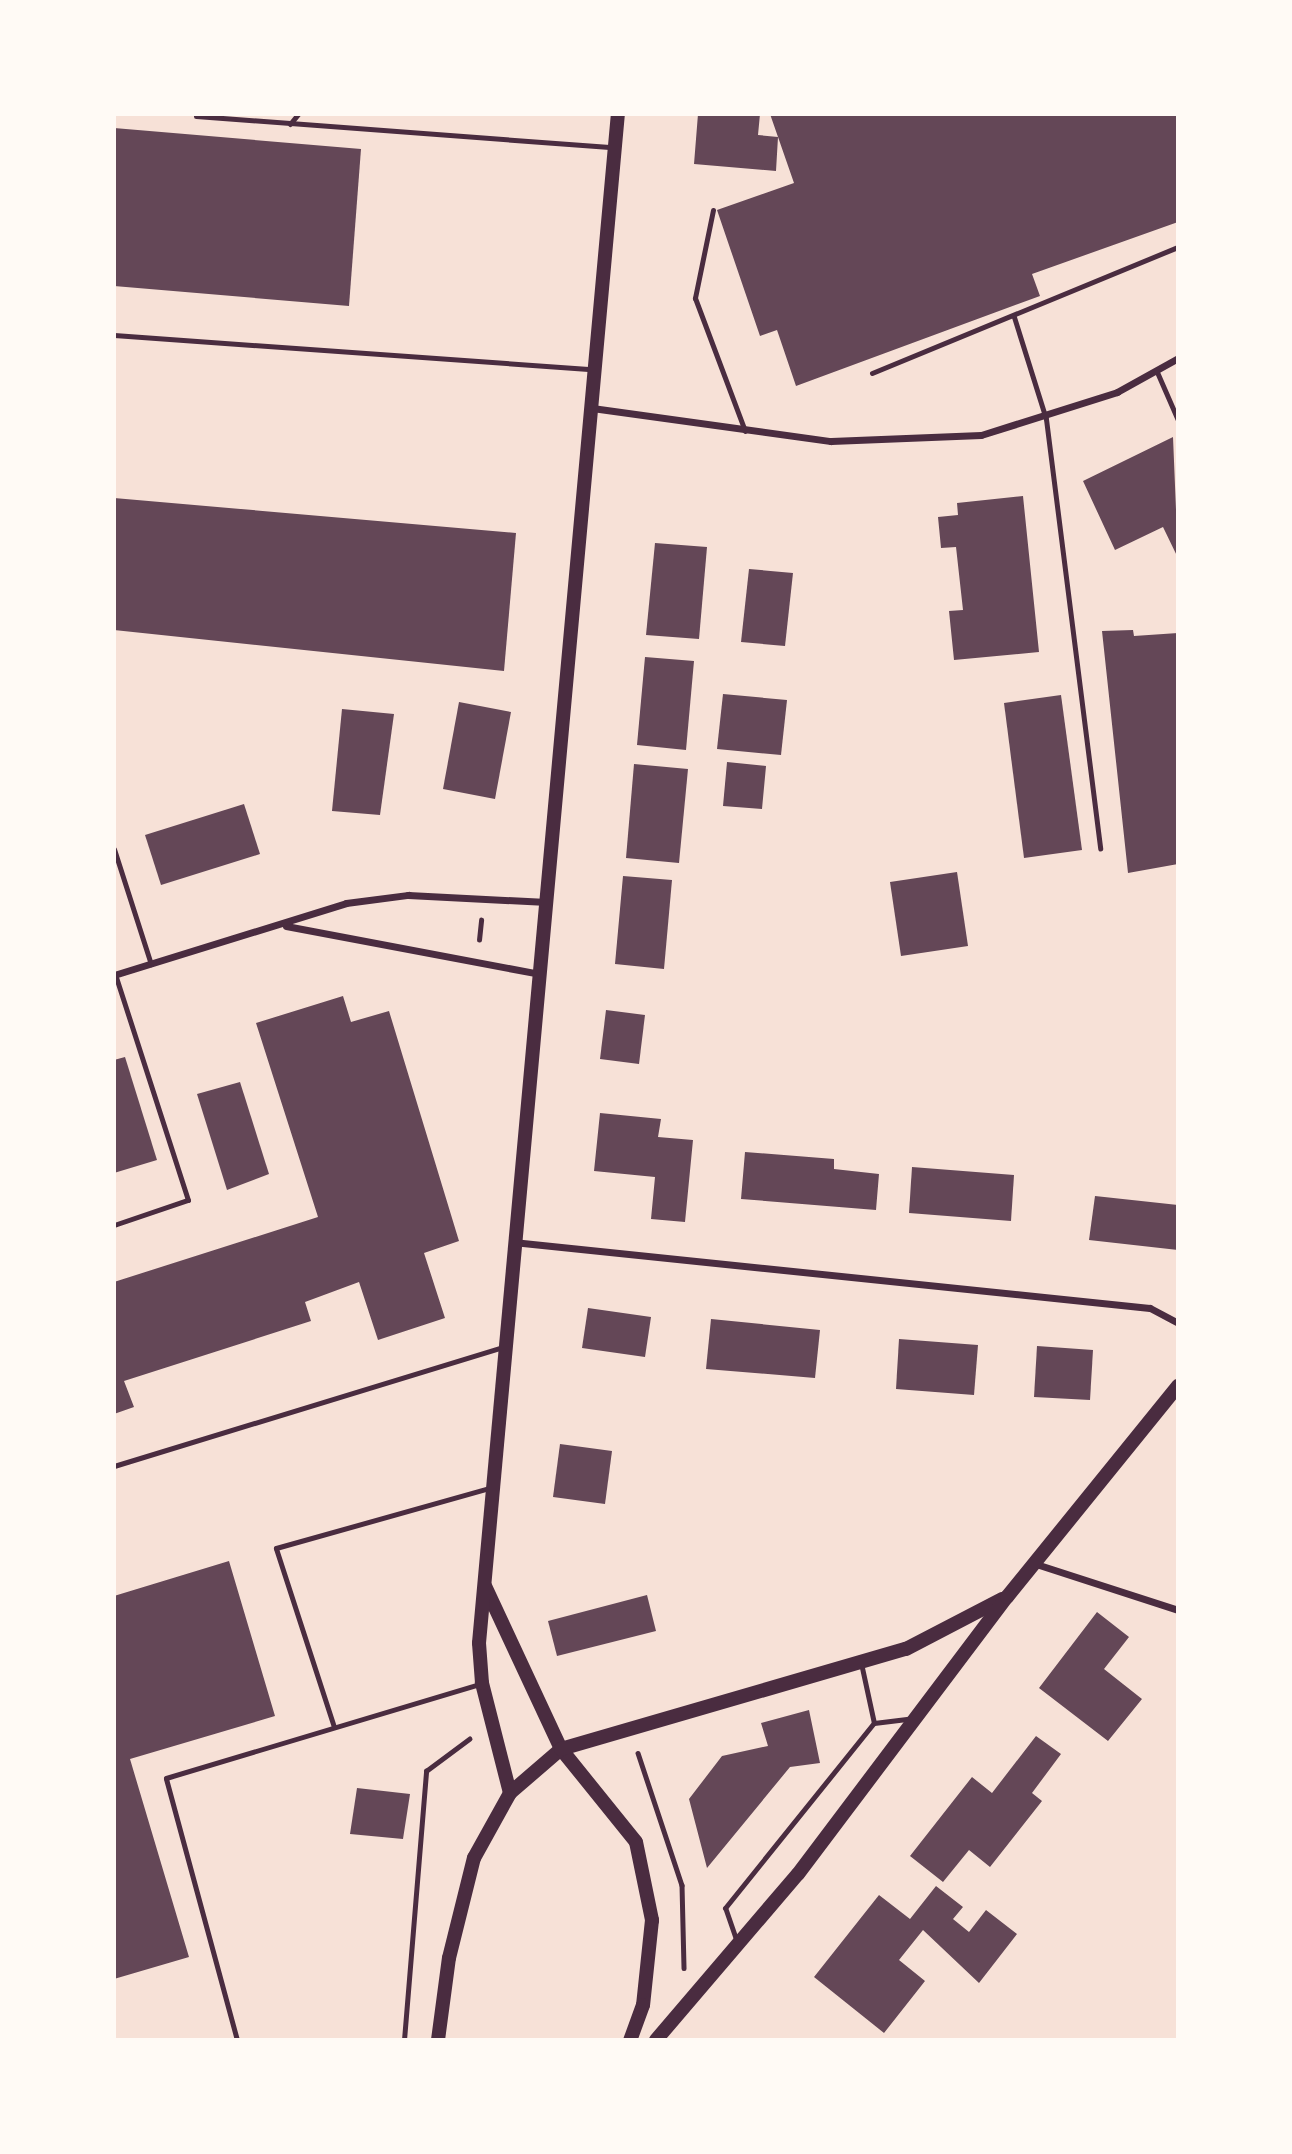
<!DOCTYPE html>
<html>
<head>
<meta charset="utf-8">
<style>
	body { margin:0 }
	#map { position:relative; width:1292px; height:2154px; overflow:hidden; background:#f7e1d7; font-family:Cabin,sans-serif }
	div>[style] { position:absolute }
	.building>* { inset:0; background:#644757 }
	.path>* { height:4.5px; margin:-2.25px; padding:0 2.25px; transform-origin:2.25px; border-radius:2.25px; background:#4a2c40 }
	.service>* { height:5px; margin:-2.5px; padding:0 2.5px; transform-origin:2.5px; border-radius:2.5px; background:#4a2c40 }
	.minor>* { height:7px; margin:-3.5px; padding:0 3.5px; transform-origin:3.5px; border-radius:3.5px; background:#4a2c40 }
	.secondary>* { height:14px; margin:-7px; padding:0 7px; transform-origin:7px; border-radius:7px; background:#4a2c40 }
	span { translate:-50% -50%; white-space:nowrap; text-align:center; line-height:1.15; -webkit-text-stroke:6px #fffaf5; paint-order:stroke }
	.frame { position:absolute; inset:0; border:116px solid #fffaf5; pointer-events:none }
</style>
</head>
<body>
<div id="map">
	<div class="building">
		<div style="clip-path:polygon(698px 114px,760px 114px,758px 135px,778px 137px,770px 114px,1178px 114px,1178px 222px,1032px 274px,1040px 296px,796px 386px,777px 330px,760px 336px,717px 210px,794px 183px,778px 137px,776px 171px,694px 164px)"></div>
		<div style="clip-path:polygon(114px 128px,361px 149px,349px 306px,114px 286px)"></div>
		<div style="clip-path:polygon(1173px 437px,1178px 558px,1163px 527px,1115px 550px,1083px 481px)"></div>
		<div style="clip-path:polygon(1023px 496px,1039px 652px,954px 660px,949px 611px,963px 610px,956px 547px,941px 548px,938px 517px,958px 515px,957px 503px)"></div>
		<div style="clip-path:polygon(114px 498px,516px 533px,504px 671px,114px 630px)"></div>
		<div style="clip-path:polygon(655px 543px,707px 547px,699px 639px,646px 635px)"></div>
		<div style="clip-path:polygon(749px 569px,793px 573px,785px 646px,741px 642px)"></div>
		<div style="clip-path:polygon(1133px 630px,1134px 636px,1178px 633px,1178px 864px,1128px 873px,1102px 631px)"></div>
		<div style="clip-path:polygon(645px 657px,694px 661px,686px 750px,637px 745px)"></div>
		<div style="clip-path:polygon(723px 694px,787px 700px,781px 755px,717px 749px)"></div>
		<div style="clip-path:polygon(1061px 695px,1082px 850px,1024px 858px,1004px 703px)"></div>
		<div style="clip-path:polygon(459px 702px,511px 712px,495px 799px,443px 789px)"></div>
		<div style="clip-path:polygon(342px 709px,394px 714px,380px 815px,332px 811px)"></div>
		<div style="clip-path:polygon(727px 762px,766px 766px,762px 809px,723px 806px)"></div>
		<div style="clip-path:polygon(634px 764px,688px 769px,679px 863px,626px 858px)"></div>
		<div style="clip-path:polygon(244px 804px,260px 854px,161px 885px,145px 835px)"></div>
		<div style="clip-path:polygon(957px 872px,968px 946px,901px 956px,890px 882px)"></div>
		<div style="clip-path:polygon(623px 876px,672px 880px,664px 969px,615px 964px)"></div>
		<div style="clip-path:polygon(343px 996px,351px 1022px,389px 1011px,459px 1241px,424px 1253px,445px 1318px,378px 1340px,359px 1282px,305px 1302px,311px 1321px,124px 1381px,134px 1407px,114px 1414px,114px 1282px,318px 1217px,256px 1023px)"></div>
		<div style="clip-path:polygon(606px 1010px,645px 1015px,639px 1064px,600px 1059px)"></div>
		<div style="clip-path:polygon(125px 1057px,157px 1160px,114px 1173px,114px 1060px)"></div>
		<div style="clip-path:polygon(240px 1082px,269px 1174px,227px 1190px,197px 1094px)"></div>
		<div style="clip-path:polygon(600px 1113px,661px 1119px,658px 1137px,693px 1140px,685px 1222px,651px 1219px,655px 1177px,594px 1171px)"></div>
		<div style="clip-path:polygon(745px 1152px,834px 1159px,834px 1169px,879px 1174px,876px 1210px,741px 1199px)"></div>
		<div style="clip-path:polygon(912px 1167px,1014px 1175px,1011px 1221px,909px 1213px)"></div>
		<div style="clip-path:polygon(1095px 1196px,1178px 1205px,1178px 1250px,1089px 1240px)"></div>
		<div style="clip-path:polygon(588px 1308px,651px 1317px,645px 1357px,582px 1348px)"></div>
		<div style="clip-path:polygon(711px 1319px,820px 1330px,815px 1378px,706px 1369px)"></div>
		<div style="clip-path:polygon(899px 1339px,978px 1345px,974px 1395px,896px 1389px)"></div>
		<div style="clip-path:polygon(1037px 1346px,1093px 1350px,1090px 1400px,1034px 1397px)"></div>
		<div style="clip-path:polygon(560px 1444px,612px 1451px,605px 1504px,553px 1497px)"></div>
		<div style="clip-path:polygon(229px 1561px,275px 1716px,130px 1759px,189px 1957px,114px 1979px,114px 1596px)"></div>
		<div style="clip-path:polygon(647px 1595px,656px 1631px,557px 1656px,548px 1621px)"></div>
		<div style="clip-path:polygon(1097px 1612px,1129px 1637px,1104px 1669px,1142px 1699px,1108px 1741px,1039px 1688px)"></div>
		<div style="clip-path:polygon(809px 1710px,820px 1763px,790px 1767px,707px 1868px,689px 1799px,722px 1756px,768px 1746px,761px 1723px)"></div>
		<div style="clip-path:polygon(1036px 1736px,1061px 1754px,1032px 1793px,1042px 1801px,990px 1867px,969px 1850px,943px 1882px,910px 1856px,972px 1777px,992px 1793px)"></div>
		<div style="clip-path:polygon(357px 1788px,410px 1794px,403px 1839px,350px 1834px)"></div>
		<div style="clip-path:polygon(936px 1886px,963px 1907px,953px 1919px,969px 1932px,986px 1910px,1017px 1934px,979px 1983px,923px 1930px,899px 1960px,925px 1981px,884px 2033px,814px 1977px,879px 1895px,910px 1919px)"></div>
	</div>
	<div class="path">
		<div style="left:479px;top:940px;width:20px;rotate:-84deg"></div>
		<div style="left:638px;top:1753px;width:139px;rotate:71.6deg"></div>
		<div style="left:682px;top:1885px;width:83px;rotate:88.6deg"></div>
		<div style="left:404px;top:2040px;width:270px;rotate:-85.3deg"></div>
		<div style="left:426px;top:1771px;width:54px;rotate:-36.7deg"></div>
	</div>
	<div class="service">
		<div style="left:196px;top:116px;width:418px;rotate:4.3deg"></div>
		<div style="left:290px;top:124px;width:13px;rotate:-51deg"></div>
		<div style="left:713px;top:210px;width:90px;rotate:101.6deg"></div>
		<div style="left:695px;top:298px;width:142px;rotate:69.4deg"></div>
		<div style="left:1014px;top:317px;width:107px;rotate:72.6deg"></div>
		<div style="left:1046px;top:419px;width:433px;rotate:82.8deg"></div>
		<div style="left:114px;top:335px;width:479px;rotate:4.1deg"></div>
		<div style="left:1157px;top:372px;width:52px;rotate:66.4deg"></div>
		<div style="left:872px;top:373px;width:331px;rotate:-22.4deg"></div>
		<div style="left:114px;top:849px;width:121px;rotate:72.2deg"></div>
		<div style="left:114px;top:1225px;width:78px;rotate:-18.7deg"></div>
		<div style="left:188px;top:1200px;width:237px;rotate:-107.9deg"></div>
		<div style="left:114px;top:1466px;width:408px;rotate:-17deg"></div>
		<div style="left:861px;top:1663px;width:61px;rotate:77.8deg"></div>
		<div style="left:334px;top:1727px;width:188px;rotate:-108deg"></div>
		<div style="left:276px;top:1548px;width:222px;rotate:-15.7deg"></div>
		<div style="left:737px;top:1942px;width:36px;rotate:-109deg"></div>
		<div style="left:725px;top:1908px;width:238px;rotate:-51.2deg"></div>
		<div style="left:874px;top:1723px;width:39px;rotate:-7deg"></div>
		<div style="left:237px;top:2040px;width:271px;rotate:-105.2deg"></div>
		<div style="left:166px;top:1778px;width:327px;rotate:-16.7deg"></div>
	</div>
	<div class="minor">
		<div style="left:592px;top:408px;width:241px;rotate:7.9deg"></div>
		<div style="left:831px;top:441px;width:150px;rotate:-2.3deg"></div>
		<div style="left:981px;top:435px;width:143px;rotate:-17.5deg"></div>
		<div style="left:1117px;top:392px;width:70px;rotate:-29.1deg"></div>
		<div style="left:286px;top:926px;width:258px;rotate:10.7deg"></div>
		<div style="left:114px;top:975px;width:243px;rotate:-17.2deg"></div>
		<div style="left:346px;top:903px;width:63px;rotate:-7.4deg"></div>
		<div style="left:408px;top:895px;width:139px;rotate:2.9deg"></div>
		<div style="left:513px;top:1242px;width:640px;rotate:5.92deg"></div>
		<div style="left:1150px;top:1308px;width:32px;rotate:28deg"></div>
		<div style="left:1036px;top:1564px;width:149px;rotate:17.9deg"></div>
	</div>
	<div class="secondary">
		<div style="left:485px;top:1586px;width:180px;rotate:65deg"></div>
		<div style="left:561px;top:1749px;width:119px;rotate:51.1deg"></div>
		<div style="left:636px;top:1842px;width:80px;rotate:78.4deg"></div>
		<div style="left:652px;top:1920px;width:85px;rotate:96deg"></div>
		<div style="left:643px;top:2005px;width:37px;rotate:110deg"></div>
		<div style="left:510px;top:1793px;width:114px;rotate:-104.3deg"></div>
		<div style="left:482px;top:1683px;width:40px;rotate:-94.3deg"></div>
		<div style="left:479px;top:1643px;width:1535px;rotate:-84.81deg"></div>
		<div style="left:438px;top:2040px;width:83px;rotate:-82.4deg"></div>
		<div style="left:449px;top:1958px;width:103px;rotate:-76deg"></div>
		<div style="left:474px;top:1858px;width:74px;rotate:-61deg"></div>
		<div style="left:510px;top:1793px;width:67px;rotate:-40.8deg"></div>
		<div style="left:561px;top:1749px;width:359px;rotate:-16.2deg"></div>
		<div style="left:906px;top:1649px;width:108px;rotate:-27.5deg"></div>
		<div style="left:656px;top:2040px;width:218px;rotate:-49.5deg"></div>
		<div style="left:798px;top:1874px;width:347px;rotate:-53deg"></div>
		<div style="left:1007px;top:1597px;width:272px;rotate:-51deg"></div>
	</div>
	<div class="frame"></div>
</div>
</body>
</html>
